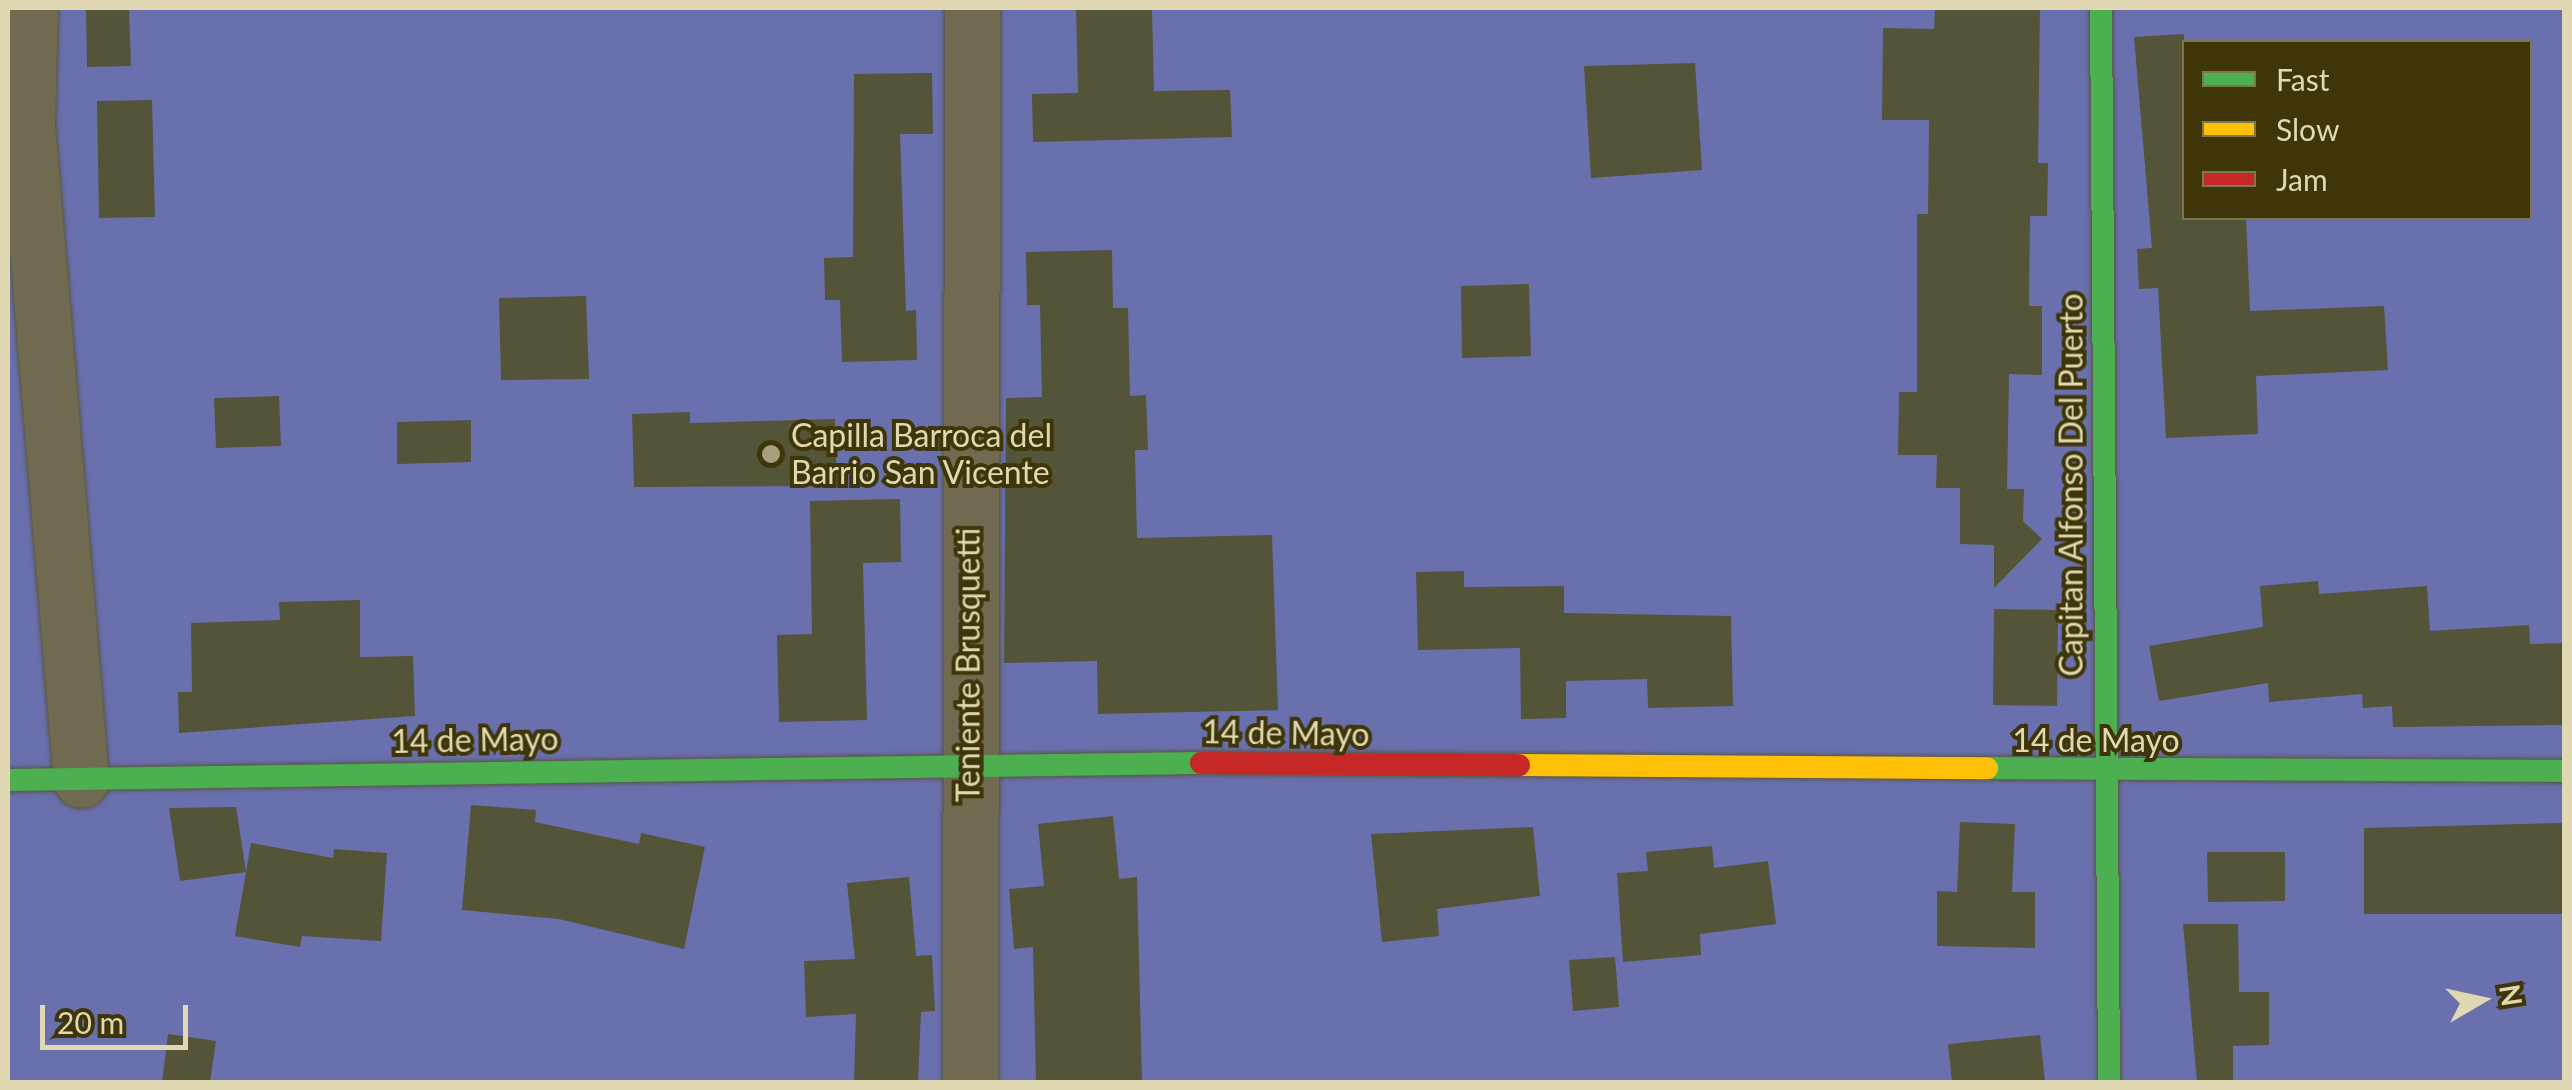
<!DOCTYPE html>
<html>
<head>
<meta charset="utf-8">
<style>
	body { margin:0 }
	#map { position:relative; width:2572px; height:1090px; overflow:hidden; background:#3d3922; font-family:Lato,sans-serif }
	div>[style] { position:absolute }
	.water>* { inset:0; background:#6a70ae }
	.building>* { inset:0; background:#545438 }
	.roads { filter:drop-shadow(0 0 2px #585540) drop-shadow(0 0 2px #585540) }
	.street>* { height:55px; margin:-27.5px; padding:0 27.5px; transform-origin:27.5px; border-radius:27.5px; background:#706b50 }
	.fast>* { height:22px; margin:-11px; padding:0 11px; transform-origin:11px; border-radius:11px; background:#4caf50 }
	.slow>* { height:22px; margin:-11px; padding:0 11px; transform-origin:11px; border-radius:11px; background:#ffc107 }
	.jam>* { height:22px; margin:-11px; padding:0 11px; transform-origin:11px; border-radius:11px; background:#c62828 }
	.dots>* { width:28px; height:28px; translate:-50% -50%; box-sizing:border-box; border:5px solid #3e3609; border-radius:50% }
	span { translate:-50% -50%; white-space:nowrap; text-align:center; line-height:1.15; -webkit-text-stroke:8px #3e3609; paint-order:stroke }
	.poi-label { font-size:32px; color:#dfd8b2 }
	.left { translate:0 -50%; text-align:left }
	.street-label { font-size:32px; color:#dfd8b2 }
	.frame { position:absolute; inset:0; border:10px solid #dfd8b2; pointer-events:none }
	.legend { position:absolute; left:2182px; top:40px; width:350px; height:180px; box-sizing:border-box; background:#3e3609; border:2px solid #7e774d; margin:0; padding:12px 18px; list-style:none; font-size:30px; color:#dfd8b2 }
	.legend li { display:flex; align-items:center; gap:20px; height:50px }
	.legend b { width:50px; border:2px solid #7e774d }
	.north { position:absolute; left:2432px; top:950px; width:100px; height:100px; -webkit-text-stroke:8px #3e3609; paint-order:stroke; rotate:81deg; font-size:28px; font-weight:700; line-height:40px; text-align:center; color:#dfd8b2 }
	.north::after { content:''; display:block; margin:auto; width:35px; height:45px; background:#dfd8b2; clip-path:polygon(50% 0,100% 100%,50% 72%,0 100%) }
	.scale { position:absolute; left:40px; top:1005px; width:148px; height:45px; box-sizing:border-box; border:5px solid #dfd8b2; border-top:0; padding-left:12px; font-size:30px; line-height:35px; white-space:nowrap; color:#dfd8b2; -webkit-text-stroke:8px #3e3609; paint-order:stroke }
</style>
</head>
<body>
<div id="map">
	<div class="water">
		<div style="clip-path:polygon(evenodd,8px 8px,2564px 8px,2564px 1082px,8px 1082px,8px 8px,2184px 42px,2530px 42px,2530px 218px,2184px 218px,2184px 42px)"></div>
	</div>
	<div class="building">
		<div style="clip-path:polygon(86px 8px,129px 8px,131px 66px,87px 67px)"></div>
		<div style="clip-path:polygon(1076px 8px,1152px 8px,1154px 91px,1230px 90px,1232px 137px,1033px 142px,1032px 94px,1078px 93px)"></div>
		<div style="clip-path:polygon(1935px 8px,2040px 8px,2038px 163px,2048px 163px,2047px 216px,2030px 216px,2029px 306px,2042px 306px,2042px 375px,2009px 374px,2007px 489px,2024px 489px,2023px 521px,2042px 539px,1994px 588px,1994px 545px,1960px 544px,1960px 488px,1936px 488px,1937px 455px,1898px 455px,1899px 392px,1917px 392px,1917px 214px,1928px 214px,1929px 120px,1882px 120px,1883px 28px,1934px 29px)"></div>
		<div style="clip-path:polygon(2184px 34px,2184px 218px,2246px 218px,2250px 311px,2384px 306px,2388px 370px,2256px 376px,2258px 434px,2166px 438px,2158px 288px,2139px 289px,2137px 249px,2152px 248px,2134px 37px)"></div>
		<div style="clip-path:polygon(1695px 63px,1702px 170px,1591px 178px,1584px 66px)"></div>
		<div style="clip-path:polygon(932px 73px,933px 134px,900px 134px,906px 311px,916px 310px,917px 360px,842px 362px,840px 300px,825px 300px,824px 258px,853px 257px,854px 74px)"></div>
		<div style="clip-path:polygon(152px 100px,155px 217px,99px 218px,97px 101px)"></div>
		<div style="clip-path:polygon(1112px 250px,1113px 308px,1128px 308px,1130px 396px,1146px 395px,1148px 450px,1135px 450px,1137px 538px,1272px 535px,1278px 710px,1098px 714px,1097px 661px,1004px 663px,1006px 398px,1042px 397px,1040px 305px,1027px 305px,1026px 252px)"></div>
		<div style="clip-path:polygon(1529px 284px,1531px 356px,1462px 358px,1461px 286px)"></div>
		<div style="clip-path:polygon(586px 296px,589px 379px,501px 380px,499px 298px)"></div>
		<div style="clip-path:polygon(279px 396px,281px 446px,216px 448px,214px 398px)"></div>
		<div style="clip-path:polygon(690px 412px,690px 423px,835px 419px,837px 486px,634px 487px,632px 414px)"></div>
		<div style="clip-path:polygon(471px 420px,471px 462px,397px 464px,397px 422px)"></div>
		<div style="clip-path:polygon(900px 499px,901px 562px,863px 563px,867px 720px,779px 722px,777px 635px,812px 634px,810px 501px)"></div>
		<div style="clip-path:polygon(1464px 571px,1464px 587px,1564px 586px,1564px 613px,1731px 616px,1733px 706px,1648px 708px,1647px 679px,1566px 681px,1566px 718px,1521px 719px,1520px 648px,1418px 650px,1416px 572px)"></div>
		<div style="clip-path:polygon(2318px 581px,2319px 594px,2427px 586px,2430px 631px,2529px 625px,2530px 644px,2564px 643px,2564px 725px,2393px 727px,2392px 706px,2363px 708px,2362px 694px,2269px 702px,2268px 683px,2159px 701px,2149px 646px,2263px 627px,2260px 586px)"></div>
		<div style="clip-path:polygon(360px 600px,360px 657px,413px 656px,415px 716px,179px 733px,178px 692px,192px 692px,191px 623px,280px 620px,279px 602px)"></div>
		<div style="clip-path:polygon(1994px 609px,2058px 610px,2057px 706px,1993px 705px)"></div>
		<div style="clip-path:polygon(471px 805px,536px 810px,535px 822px,639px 844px,641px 833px,705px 847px,684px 949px,559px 919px,462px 910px)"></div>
		<div style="clip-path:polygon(236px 807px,246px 872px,180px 881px,169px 808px)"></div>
		<div style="clip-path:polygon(1113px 816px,1119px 879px,1137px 877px,1142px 1082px,1036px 1082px,1033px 947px,1014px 949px,1009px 889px,1044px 886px,1038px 824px)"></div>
		<div style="clip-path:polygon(1960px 822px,2015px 824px,2012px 892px,2035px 892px,2035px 948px,1937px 946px,1937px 891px,1957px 892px)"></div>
		<div style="clip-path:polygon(2564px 823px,2564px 914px,2364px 914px,2364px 828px)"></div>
		<div style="clip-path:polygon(1533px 827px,1540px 896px,1437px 909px,1439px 936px,1382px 942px,1371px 834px)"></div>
		<div style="clip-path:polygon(251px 843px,333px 858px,334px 849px,387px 853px,381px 941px,302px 936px,300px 947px,235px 936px)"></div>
		<div style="clip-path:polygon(1712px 846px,1714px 868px,1768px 861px,1776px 924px,1700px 934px,1701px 955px,1623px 962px,1617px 873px,1648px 871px,1646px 852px)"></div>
		<div style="clip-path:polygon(2207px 852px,2285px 852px,2285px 901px,2208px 902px)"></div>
		<div style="clip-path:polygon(909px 877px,916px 956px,932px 955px,935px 1011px,921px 1012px,918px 1082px,854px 1082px,856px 1014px,806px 1017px,804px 961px,855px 959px,847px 883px)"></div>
		<div style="clip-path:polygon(2183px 924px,2238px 924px,2239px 992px,2269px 992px,2269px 1045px,2233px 1046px,2233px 1082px,2197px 1082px)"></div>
		<div style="clip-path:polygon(1615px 957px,1619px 1007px,1573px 1011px,1569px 960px)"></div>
		<div style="clip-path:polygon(168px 1034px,216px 1041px,210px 1082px,162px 1082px)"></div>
		<div style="clip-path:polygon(2040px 1035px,2045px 1082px,1952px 1082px,1948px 1044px)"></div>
	</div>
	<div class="roads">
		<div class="street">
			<div style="left:30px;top:8px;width:117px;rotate:91.5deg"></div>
			<div style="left:27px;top:125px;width:657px;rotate:85.29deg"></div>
			<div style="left:970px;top:1082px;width:1074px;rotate:-89.89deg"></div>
		</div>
		<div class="fast">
			<div style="left:2101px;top:8px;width:1074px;rotate:89.57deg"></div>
			<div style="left:1987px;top:768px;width:577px;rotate:0.3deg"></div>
			<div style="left:8px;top:780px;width:1193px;rotate:-0.82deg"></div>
		</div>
		<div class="slow">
			<div style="left:1519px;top:765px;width:468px;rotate:0.4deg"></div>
		</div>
		<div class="jam">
			<div style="left:1201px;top:763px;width:318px;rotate:0.4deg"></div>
		</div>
	</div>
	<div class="dots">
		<div style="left:771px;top:454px;background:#a6a080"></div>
	</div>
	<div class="poi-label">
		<span class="left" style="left:791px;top:454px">Capilla Barroca del<br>Barrio San Vicente</span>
	</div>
	<div class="street-label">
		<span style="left:2071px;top:485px;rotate:-90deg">Capitan Alfonso Del Puerto</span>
		<span style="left:968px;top:665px;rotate:-90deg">Teniente Brusquetti</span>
		<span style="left:1286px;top:733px;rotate:1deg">14 de Mayo</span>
		<span style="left:475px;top:740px;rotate:-1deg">14 de Mayo</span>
		<span style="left:2096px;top:740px">14 de Mayo</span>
	</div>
	<div class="frame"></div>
	<ul class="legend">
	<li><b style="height:12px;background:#4caf50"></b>Fast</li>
	<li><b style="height:12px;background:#ffc107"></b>Slow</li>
	<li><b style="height:12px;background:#c62828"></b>Jam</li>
	</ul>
	<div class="north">N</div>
	<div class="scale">20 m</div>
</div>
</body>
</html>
